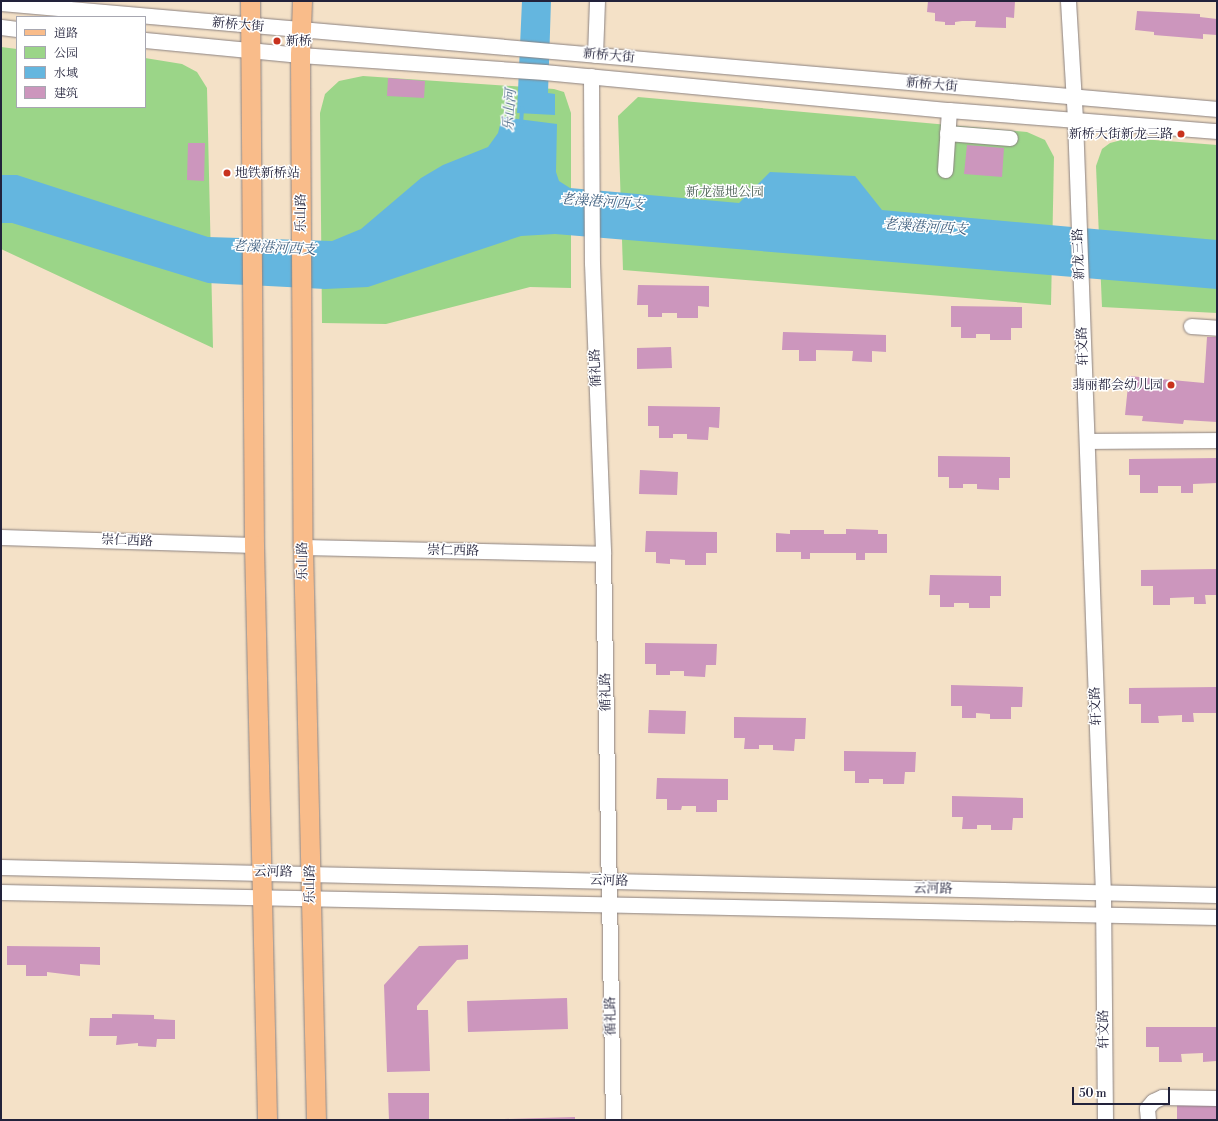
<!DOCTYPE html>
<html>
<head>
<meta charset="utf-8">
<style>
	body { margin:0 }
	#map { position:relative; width:1218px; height:1121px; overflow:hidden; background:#f4e1c7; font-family:"Libre Bodoni","Noto Serif SC",serif }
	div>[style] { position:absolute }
	.green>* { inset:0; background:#9bd588 }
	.water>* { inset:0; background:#64b6df }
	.stream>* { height:4px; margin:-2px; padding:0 2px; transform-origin:2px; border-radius:2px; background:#64b6df }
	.building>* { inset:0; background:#cc96bd }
	.roads { filter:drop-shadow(0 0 1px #8b8281) drop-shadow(0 0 1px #8b8281) }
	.minor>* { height:15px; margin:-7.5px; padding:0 7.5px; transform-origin:7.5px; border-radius:7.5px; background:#fff }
	.major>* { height:19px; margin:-9.5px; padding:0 9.5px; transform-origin:9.5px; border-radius:9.5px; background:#f9bc8a }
	.dots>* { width:11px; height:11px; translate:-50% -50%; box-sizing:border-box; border:2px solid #fff; border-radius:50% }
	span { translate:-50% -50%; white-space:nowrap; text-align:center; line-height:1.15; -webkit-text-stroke:3px #fff; paint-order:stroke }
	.street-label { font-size:13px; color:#22223b }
	.poi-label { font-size:13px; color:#22223b }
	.left { translate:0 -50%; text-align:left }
	.right { translate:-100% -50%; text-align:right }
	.park-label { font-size:13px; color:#4c6156 }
	.water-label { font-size:14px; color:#3c5d7d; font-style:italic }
	.frame { position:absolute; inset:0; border:2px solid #22223b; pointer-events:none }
	.legend { position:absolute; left:16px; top:16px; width:130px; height:92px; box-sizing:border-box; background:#fff; border:1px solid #a7a7b1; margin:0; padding:5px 7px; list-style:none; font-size:12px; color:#22223b }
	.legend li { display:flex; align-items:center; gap:8px; height:20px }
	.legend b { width:20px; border:1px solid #a7a7b1 }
	.scale { position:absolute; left:1072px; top:1087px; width:98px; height:18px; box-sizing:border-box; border:2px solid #22223b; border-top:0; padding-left:5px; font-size:12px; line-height:14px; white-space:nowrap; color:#22223b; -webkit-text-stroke:3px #fff; paint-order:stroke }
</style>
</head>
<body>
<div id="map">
	<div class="green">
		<div style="clip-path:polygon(1px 47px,17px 49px,17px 107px,145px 107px,145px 58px,182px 64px,197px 72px,207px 88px,213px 348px,1px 249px)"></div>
		<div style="clip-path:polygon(363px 76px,554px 89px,564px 92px,571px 113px,571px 288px,530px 287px,386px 324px,322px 323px,320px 113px,325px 94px,339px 81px)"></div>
		<div style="clip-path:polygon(638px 97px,1027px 132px,1045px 140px,1054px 157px,1051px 305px,623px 270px,618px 116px)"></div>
		<div style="clip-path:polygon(1129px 138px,1217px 145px,1217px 313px,1102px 307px,1096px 166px,1102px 149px,1110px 143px)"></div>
	</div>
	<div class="water">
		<div style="clip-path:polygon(522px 1px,551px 1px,548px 93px,555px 94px,555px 115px,517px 113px)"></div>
		<div style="clip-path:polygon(502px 117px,557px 124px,556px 172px,559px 181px,570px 188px,739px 203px,770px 172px,855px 176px,882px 210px,1217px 240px,1217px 289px,555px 234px,521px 236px,368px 287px,325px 289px,208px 283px,12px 223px,1px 223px,1px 175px,17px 175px,208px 237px,332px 241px,361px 229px,421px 178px,443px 165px,488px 147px,498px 133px)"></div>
	</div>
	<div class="stream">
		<div style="left:521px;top:124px;width:16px;rotate:-86deg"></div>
	</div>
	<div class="building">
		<div style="clip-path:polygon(928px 1px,1015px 1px,1014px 18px,1006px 17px,1006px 28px,975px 27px,976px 21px,962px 21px,955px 22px,955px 25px,945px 25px,945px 22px,935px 21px,935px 13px,927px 12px)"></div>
		<div style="clip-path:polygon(1137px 11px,1200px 14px,1200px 17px,1217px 19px,1217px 35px,1203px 34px,1203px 39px,1154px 35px,1154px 32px,1135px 30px)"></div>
		<div style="clip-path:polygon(388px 78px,425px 81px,424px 98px,387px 96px)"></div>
		<div style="clip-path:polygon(188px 143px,205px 143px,204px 181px,187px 180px)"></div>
		<div style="clip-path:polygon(967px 145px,1004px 148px,1002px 177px,964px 174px)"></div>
		<div style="clip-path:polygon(638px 285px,709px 286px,709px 307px,698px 306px,698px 318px,677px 318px,677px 313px,662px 313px,662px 317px,648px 317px,648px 305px,637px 305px)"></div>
		<div style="clip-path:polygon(951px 306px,1022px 307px,1022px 328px,1011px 328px,1011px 340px,990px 340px,990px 334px,976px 334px,976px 338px,961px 338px,961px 327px,951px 327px)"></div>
		<div style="clip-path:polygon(783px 332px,886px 335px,886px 352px,872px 351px,872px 362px,852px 361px,853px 351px,816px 350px,816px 361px,799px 361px,799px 350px,782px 350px)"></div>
		<div style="clip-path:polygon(1207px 337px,1217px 337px,1217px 422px,1184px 420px,1183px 424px,1142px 421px,1143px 416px,1125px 415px,1129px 376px,1204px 383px)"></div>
		<div style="clip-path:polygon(671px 347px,672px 368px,637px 369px,637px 348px)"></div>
		<div style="clip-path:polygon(648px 406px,720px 407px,719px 428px,709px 427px,708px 440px,687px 439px,687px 434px,673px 434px,673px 438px,659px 438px,659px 426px,648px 426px)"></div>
		<div style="clip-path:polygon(938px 456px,1010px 457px,1010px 478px,999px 478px,999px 490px,977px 489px,977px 484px,963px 484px,963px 488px,949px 488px,949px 477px,938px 477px)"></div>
		<div style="clip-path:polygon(1217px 458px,1217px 483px,1193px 484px,1193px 493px,1181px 493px,1181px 486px,1158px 486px,1158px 493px,1140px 493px,1140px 475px,1129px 475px,1129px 459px)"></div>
		<div style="clip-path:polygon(640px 470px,678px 472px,677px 495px,639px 494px)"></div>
		<div style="clip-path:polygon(846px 529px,878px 530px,878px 534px,887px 534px,887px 553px,865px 553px,865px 560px,856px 560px,856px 553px,810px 553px,810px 559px,801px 559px,801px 552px,776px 552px,776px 533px,790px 534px,790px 530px,824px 530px,824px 534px,846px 534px)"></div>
		<div style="clip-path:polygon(646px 531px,717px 532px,717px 553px,706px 553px,706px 565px,685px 565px,685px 560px,670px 559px,670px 564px,656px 563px,656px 552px,645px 552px)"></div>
		<div style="clip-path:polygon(1217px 569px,1217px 595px,1205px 595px,1206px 604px,1194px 604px,1194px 597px,1170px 598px,1170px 605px,1153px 605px,1153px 586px,1141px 586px,1141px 570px)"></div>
		<div style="clip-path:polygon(930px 575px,1001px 576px,1001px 596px,990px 596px,990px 608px,969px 608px,969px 603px,954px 603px,954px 607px,940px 607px,940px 595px,929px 595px)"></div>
		<div style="clip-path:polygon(645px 643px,717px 644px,716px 665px,706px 665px,705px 677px,684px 676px,684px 671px,670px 671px,670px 675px,656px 675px,656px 664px,645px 664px)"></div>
		<div style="clip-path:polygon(951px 685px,1023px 687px,1022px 707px,1011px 707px,1011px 719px,990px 719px,990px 714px,976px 713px,976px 718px,962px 718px,962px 706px,951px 706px)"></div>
		<div style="clip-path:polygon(1217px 687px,1217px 713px,1193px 713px,1194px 722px,1182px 722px,1182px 715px,1158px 716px,1159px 723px,1141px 723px,1141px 704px,1129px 704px,1129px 688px)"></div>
		<div style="clip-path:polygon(649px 710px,686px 711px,685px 734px,648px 733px)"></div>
		<div style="clip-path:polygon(734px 717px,806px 718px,805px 739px,795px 739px,794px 751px,773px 750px,773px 745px,759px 745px,759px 749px,744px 749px,745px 738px,734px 738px)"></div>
		<div style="clip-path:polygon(844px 751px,916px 752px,915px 772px,905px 772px,904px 784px,883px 784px,883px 779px,869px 779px,869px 783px,855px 783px,855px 771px,844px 771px)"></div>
		<div style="clip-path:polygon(657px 778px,728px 779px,728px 800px,717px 800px,717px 812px,696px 812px,696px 806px,682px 806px,681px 810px,667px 810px,667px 799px,656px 799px)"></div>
		<div style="clip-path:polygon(952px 796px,1023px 798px,1023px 818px,1013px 818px,1012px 830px,991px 830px,991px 825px,977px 825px,977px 829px,962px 829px,963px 817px,952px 817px)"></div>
		<div style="clip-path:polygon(468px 945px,468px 959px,457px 960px,417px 1006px,417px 1010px,428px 1010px,430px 1071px,387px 1072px,384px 985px,419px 946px)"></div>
		<div style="clip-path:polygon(7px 946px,100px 947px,100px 965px,80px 964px,80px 976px,47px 972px,47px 976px,26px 976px,26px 965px,7px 965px)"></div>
		<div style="clip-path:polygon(567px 998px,568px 1029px,468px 1032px,467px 1001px)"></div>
		<div style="clip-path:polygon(112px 1014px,154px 1015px,154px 1019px,175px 1020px,175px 1039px,157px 1039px,156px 1047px,138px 1046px,138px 1043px,116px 1045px,117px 1036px,89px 1036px,90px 1018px,112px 1018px)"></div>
		<div style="clip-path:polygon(1146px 1027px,1217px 1027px,1216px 1061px,1203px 1062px,1203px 1053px,1181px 1054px,1182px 1062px,1159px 1062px,1159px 1047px,1146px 1047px)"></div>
		<div style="clip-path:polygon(388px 1093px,429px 1093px,429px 1120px,389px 1120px)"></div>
		<div style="clip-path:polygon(1177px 1102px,1216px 1102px,1216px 1120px,1177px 1120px)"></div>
		<div style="clip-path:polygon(575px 1117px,575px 1120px,504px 1120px,504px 1119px)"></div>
	</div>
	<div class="roads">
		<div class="minor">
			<div style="left:1068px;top:1px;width:119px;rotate:86.6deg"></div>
			<div style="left:1075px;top:120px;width:774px;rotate:87.93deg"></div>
			<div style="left:1103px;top:893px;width:227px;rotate:89.5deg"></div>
			<div style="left:1px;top:3px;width:1221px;rotate:4.98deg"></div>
			<div style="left:1px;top:27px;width:16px;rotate:7deg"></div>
			<div style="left:145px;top:40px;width:156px;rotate:5.5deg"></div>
			<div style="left:300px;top:55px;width:245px;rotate:4deg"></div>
			<div style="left:544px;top:72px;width:407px;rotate:5.4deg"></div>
			<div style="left:949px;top:110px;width:269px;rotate:4.5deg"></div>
			<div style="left:595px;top:55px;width:54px;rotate:-87.9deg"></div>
			<div style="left:591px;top:76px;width:187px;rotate:89.7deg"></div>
			<div style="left:592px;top:263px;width:291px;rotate:87.8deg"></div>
			<div style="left:603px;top:554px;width:566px;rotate:88.99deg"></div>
			<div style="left:947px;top:133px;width:63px;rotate:4.5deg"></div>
			<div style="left:945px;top:170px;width:60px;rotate:-86.2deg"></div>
			<div style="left:1191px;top:326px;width:26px;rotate:4deg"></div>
			<div style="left:1087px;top:441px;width:130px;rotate:-0.4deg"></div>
			<div style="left:1px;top:537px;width:253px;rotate:1.8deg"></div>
			<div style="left:303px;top:547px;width:300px;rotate:1.3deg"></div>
			<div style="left:1px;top:867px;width:1216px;rotate:1.32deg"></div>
			<div style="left:1px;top:892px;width:1216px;rotate:1.18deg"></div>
			<div style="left:1148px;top:1120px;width:12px;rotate:-95deg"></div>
			<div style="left:1147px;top:1108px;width:9px;rotate:-49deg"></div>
			<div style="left:1153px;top:1101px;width:10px;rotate:-24deg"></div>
			<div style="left:1162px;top:1097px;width:55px;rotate:1deg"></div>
		</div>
		<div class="major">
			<div style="left:250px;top:1px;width:544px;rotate:89.58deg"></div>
			<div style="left:254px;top:545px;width:575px;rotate:88.7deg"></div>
			<div style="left:302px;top:1px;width:54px;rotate:92.1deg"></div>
			<div style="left:300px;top:55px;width:492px;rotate:89.7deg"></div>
			<div style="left:303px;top:547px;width:573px;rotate:88.7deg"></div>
		</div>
	</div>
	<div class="dots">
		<div style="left:277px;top:41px;background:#c8321e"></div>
		<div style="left:1181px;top:134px;background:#c8321e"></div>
		<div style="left:227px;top:173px;background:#c8321e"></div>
		<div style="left:1171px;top:385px;background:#c8321e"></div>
	</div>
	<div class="street-label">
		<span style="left:238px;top:25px;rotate:5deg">新桥大街</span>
		<span style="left:609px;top:56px;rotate:5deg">新桥大街</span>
		<span style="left:932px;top:85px;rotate:5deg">新桥大街</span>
		<span style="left:301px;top:213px;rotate:-90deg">乐山路</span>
		<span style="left:1079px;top:254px;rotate:-92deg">新龙三路</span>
		<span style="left:1083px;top:346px;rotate:-92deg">轩文路</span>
		<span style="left:596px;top:368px;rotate:-92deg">循礼路</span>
		<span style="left:127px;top:541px;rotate:2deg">崇仁西路</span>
		<span style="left:453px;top:551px;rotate:1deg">崇仁西路</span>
		<span style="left:303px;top:561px;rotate:-91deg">乐山路</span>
		<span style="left:606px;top:692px;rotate:-91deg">循礼路</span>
		<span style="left:1096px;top:706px;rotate:-92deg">轩文路</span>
		<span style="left:273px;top:872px;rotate:1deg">云河路</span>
		<span style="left:609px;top:881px;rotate:2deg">云河路</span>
		<span style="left:310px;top:884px;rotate:-90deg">乐山路</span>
		<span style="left:933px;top:889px;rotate:1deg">云河路</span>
		<span style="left:611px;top:1016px;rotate:-91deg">循礼路</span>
		<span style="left:1104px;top:1029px;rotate:-91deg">轩文路</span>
	</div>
	<div class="poi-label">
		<span class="left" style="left:286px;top:41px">新桥</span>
		<span class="right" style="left:1173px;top:134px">新桥大街新龙三路</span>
		<span class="left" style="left:235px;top:173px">地铁新桥站</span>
		<span class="right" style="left:1163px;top:385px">翡丽都会幼儿园</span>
	</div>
	<div class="park-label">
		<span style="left:725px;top:192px">新龙湿地公园</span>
	</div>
	<div class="water-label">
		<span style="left:510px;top:110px;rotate:-86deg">乐山河</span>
		<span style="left:602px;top:202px;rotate:4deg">老澡港河西支</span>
		<span style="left:925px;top:227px;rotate:4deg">老澡港河西支</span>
		<span style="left:274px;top:248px;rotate:3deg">老澡港河西支</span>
	</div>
	<div class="frame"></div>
	<ul class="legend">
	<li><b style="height:5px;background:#f9bc8a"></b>道路</li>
	<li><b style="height:11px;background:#9bd588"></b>公园</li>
	<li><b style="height:11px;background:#64b6df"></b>水域</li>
	<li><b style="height:11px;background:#cc96bd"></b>建筑</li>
	</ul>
	<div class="scale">50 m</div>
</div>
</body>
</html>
